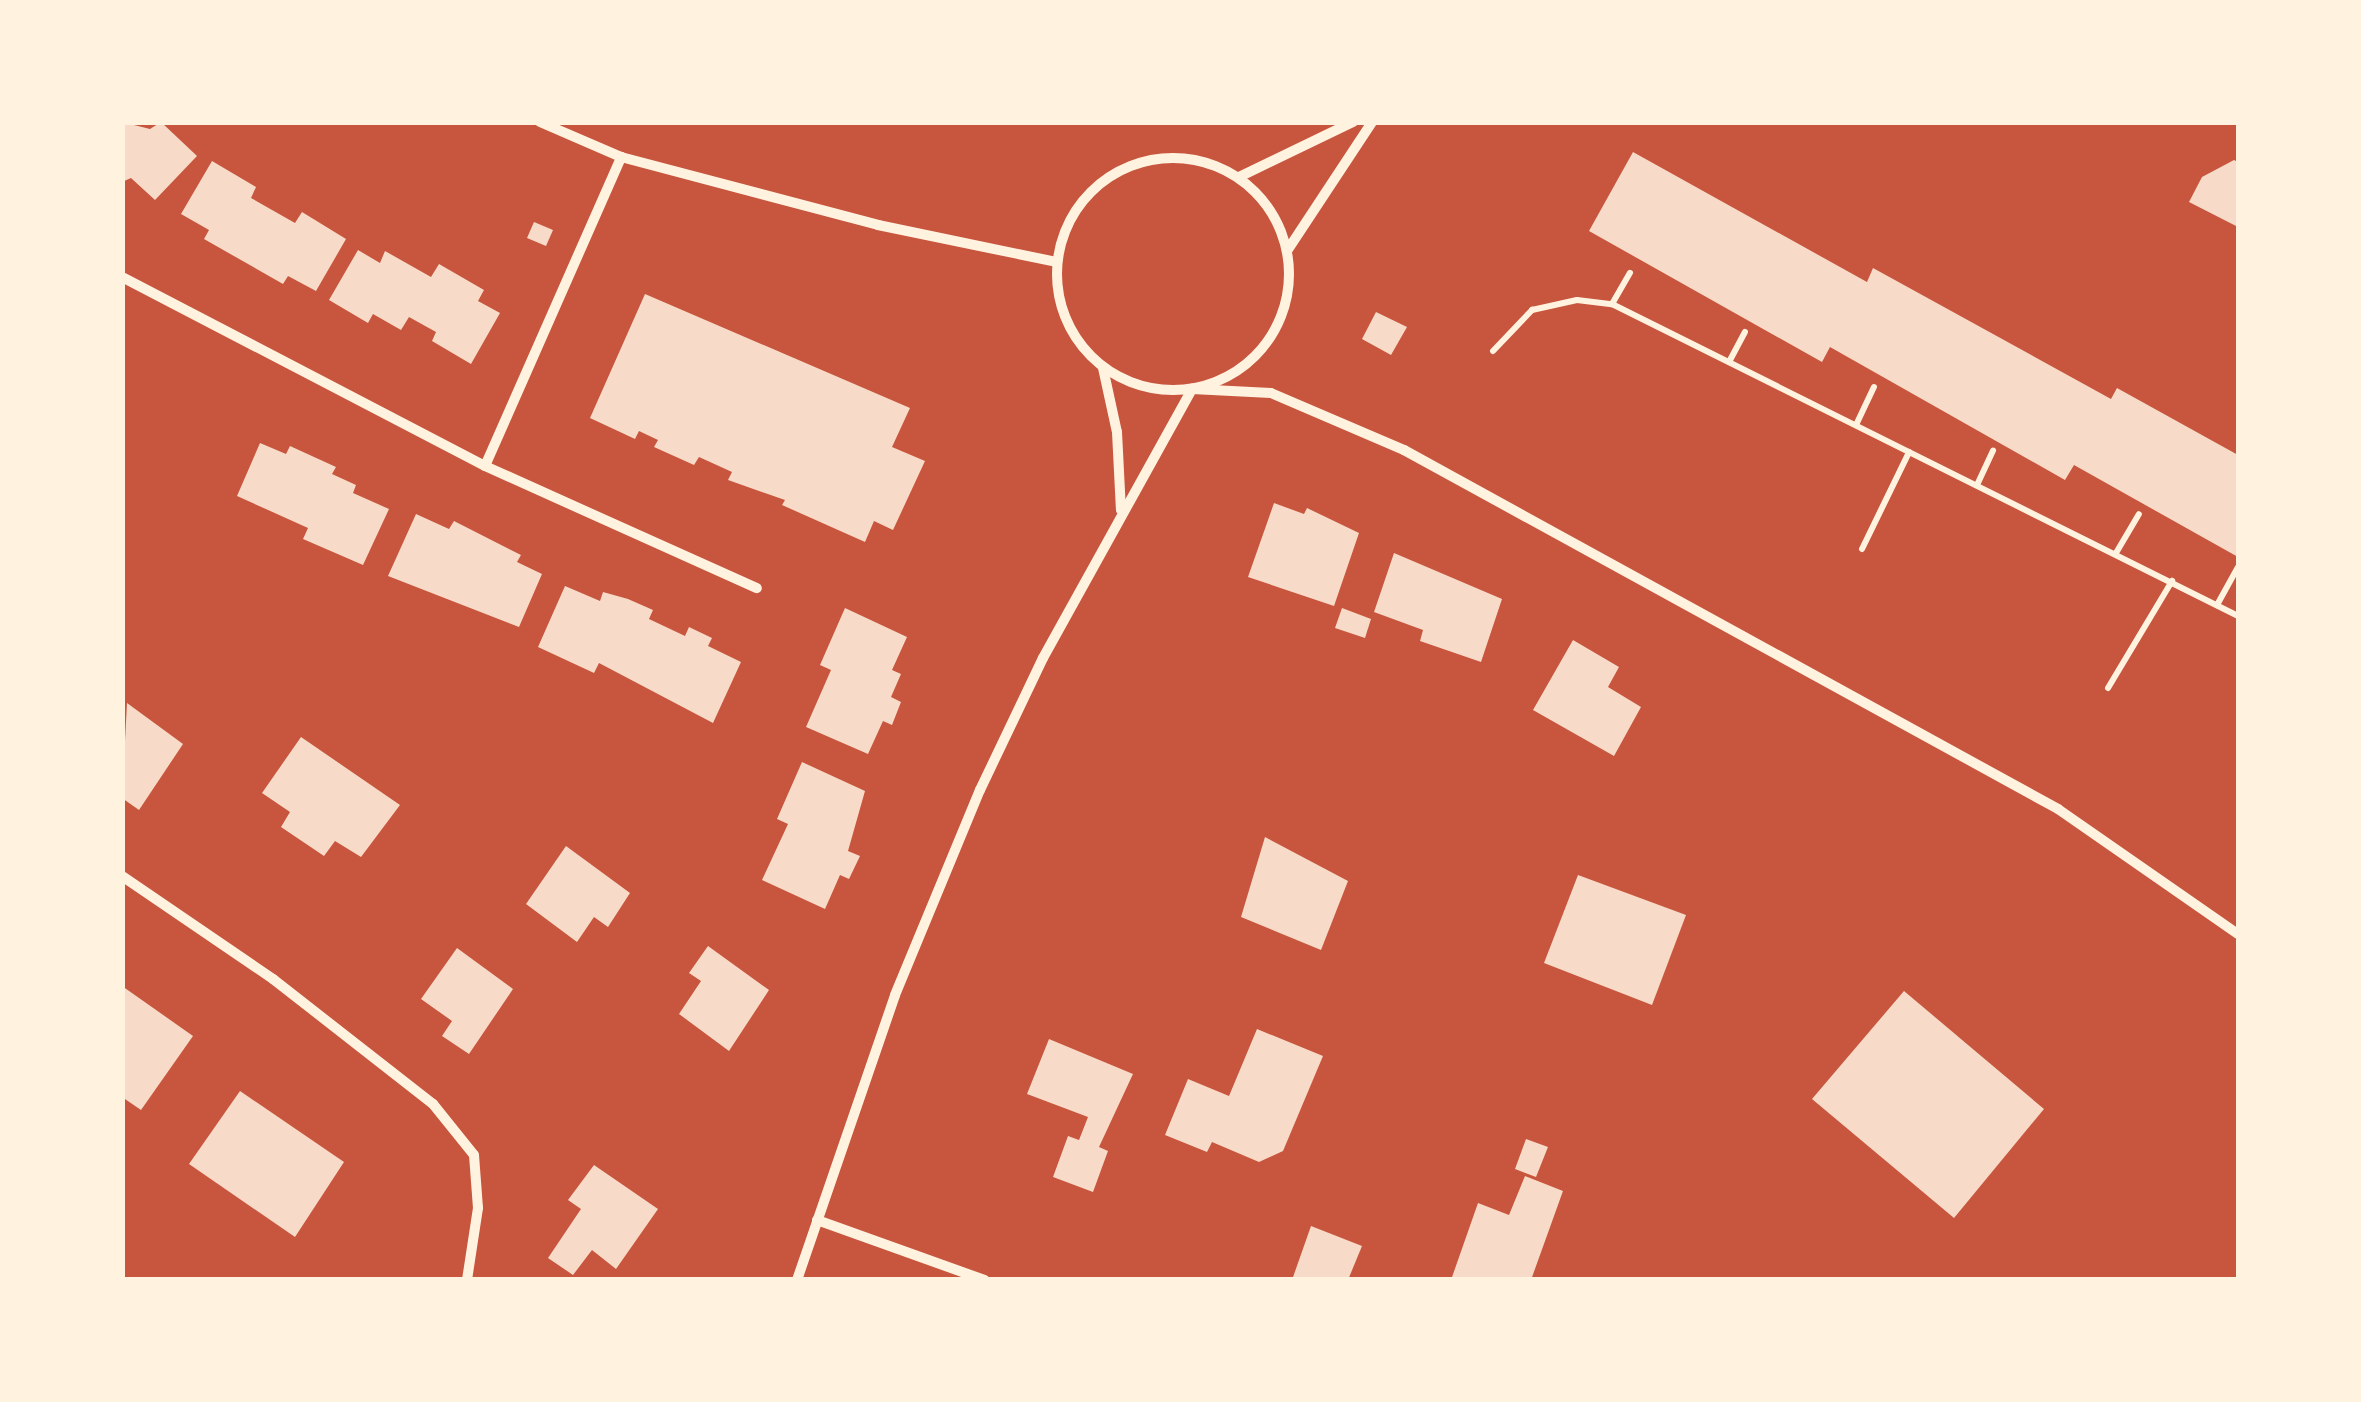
<!DOCTYPE html>
<html>
<head>
<meta charset="utf-8">
<style>
	body { margin:0 }
	#map { position:relative; width:2361px; height:1402px; overflow:hidden; background:#c8553d; font-family:"Work Sans",sans-serif }
	div>[style] { position:absolute }
	.building>* { inset:0; background:#f7dbc8 }
	.path>* { height:6px; margin:-3px; padding:0 3px; transform-origin:3px; border-radius:3px; background:#fff3e0 }
	.minor>* { height:10px; margin:-5px; padding:0 5px; transform-origin:5px; border-radius:5px; background:#fff3e0 }
	.minor>.ring { margin:-5px; padding:0; box-sizing:content-box; background:none; border:10px solid #fff3e0; border-radius:50% }
	span { translate:-50% -50%; white-space:nowrap; text-align:center; line-height:1.15; -webkit-text-stroke:10px #fff3e0; paint-order:stroke }
	.frame { position:absolute; inset:0; border:125px solid #fff3e0; pointer-events:none }
</style>
</head>
<body>
<div id="map">
	<div class="building">
		<div style="clip-path:polygon(122px 122px,150px 129px,161px 122px,197px 156px,155px 200px,131px 178px,122px 182px)"></div>
		<div style="clip-path:polygon(1633px 152px,1867px 282px,1873px 268px,2111px 399px,2117px 388px,2238px 455px,2238px 557px,2074px 465px,2065px 480px,1830px 347px,1822px 362px,1589px 231px)"></div>
		<div style="clip-path:polygon(2234px 160px,2238px 162px,2238px 227px,2189px 202px,2202px 177px)"></div>
		<div style="clip-path:polygon(212px 161px,256px 187px,251px 198px,295px 223px,302px 212px,346px 239px,316px 291px,288px 276px,283px 284px,204px 239px,209px 230px,181px 214px)"></div>
		<div style="clip-path:polygon(534px 222px,553px 230px,546px 246px,527px 238px)"></div>
		<div style="clip-path:polygon(358px 250px,380px 263px,385px 251px,431px 277px,439px 264px,484px 290px,478px 301px,500px 313px,471px 364px,432px 341px,436px 332px,409px 317px,401px 330px,373px 314px,368px 323px,329px 300px)"></div>
		<div style="clip-path:polygon(645px 294px,910px 408px,892px 447px,925px 461px,893px 530px,874px 521px,865px 542px,782px 505px,785px 500px,728px 480px,732px 472px,699px 457px,694px 465px,654px 447px,658px 440px,639px 431px,635px 439px,590px 418px)"></div>
		<div style="clip-path:polygon(1376px 312px,1407px 327px,1391px 355px,1362px 339px)"></div>
		<div style="clip-path:polygon(260px 443px,286px 454px,290px 446px,336px 467px,332px 474px,356px 485px,353px 493px,389px 509px,363px 565px,303px 539px,308px 528px,237px 496px)"></div>
		<div style="clip-path:polygon(1274px 503px,1304px 514px,1307px 508px,1359px 533px,1334px 606px,1248px 577px)"></div>
		<div style="clip-path:polygon(416px 514px,449px 529px,454px 521px,521px 555px,517px 562px,542px 574px,519px 627px,388px 576px)"></div>
		<div style="clip-path:polygon(1394px 553px,1502px 599px,1481px 662px,1420px 641px,1423px 630px,1374px 612px)"></div>
		<div style="clip-path:polygon(565px 586px,600px 601px,603px 592px,628px 599px,653px 610px,649px 619px,685px 636px,689px 627px,712px 638px,708px 646px,741px 662px,713px 723px,599px 663px,594px 673px,538px 647px)"></div>
		<div style="clip-path:polygon(845px 608px,907px 637px,892px 670px,901px 674px,891px 697px,901px 702px,892px 725px,883px 721px,868px 754px,806px 727px,831px 670px,820px 665px)"></div>
		<div style="clip-path:polygon(1342px 608px,1371px 619px,1365px 638px,1335px 628px)"></div>
		<div style="clip-path:polygon(1573px 640px,1619px 667px,1608px 687px,1641px 707px,1614px 756px,1533px 710px)"></div>
		<div style="clip-path:polygon(127px 703px,183px 744px,139px 810px,122px 798px)"></div>
		<div style="clip-path:polygon(301px 737px,400px 805px,361px 857px,335px 841px,324px 856px,281px 827px,290px 812px,262px 793px)"></div>
		<div style="clip-path:polygon(802px 762px,865px 791px,848px 851px,860px 856px,849px 879px,840px 875px,825px 909px,762px 880px,788px 824px,777px 819px)"></div>
		<div style="clip-path:polygon(1265px 837px,1348px 881px,1321px 950px,1241px 917px)"></div>
		<div style="clip-path:polygon(566px 846px,630px 893px,608px 927px,594px 917px,577px 942px,526px 904px)"></div>
		<div style="clip-path:polygon(1578px 875px,1686px 915px,1652px 1005px,1544px 963px)"></div>
		<div style="clip-path:polygon(708px 946px,769px 990px,729px 1051px,679px 1014px,701px 981px,689px 973px)"></div>
		<div style="clip-path:polygon(457px 948px,513px 989px,469px 1054px,442px 1036px,452px 1021px,421px 999px)"></div>
		<div style="clip-path:polygon(122px 986px,193px 1036px,141px 1110px,122px 1097px)"></div>
		<div style="clip-path:polygon(1904px 991px,2044px 1109px,1954px 1218px,1812px 1099px)"></div>
		<div style="clip-path:polygon(1257px 1029px,1323px 1056px,1283px 1151px,1259px 1162px,1212px 1142px,1207px 1152px,1165px 1135px,1188px 1079px,1229px 1096px)"></div>
		<div style="clip-path:polygon(1049px 1039px,1133px 1074px,1099px 1147px,1108px 1151px,1093px 1192px,1053px 1177px,1068px 1136px,1079px 1140px,1088px 1117px,1027px 1094px)"></div>
		<div style="clip-path:polygon(240px 1091px,344px 1162px,295px 1237px,189px 1164px)"></div>
		<div style="clip-path:polygon(1526px 1139px,1548px 1147px,1536px 1177px,1515px 1169px)"></div>
		<div style="clip-path:polygon(594px 1165px,658px 1209px,616px 1269px,592px 1250px,573px 1275px,548px 1258px,581px 1209px,568px 1200px)"></div>
		<div style="clip-path:polygon(1525px 1176px,1563px 1191px,1531px 1280px,1451px 1280px,1478px 1203px,1509px 1215px)"></div>
		<div style="clip-path:polygon(1311px 1226px,1362px 1246px,1348px 1280px,1292px 1280px)"></div>
	</div>
	<div class="path">
		<div style="left:1612px;top:304px;width:36px;rotate:-60deg"></div>
		<div style="left:1493px;top:351px;width:57px;rotate:-46.4deg"></div>
		<div style="left:1532px;top:310px;width:46px;rotate:-12.5deg"></div>
		<div style="left:1577px;top:300px;width:35px;rotate:7deg"></div>
		<div style="left:1612px;top:304px;width:699px;rotate:26.49deg"></div>
		<div style="left:1729px;top:362px;width:34px;rotate:-62deg"></div>
		<div style="left:1856px;top:425px;width:42px;rotate:-64.7deg"></div>
		<div style="left:1977px;top:485px;width:38px;rotate:-65deg"></div>
		<div style="left:1862px;top:549px;width:108px;rotate:-64.1deg"></div>
		<div style="left:2116px;top:553px;width:45px;rotate:-59.5deg"></div>
		<div style="left:2217px;top:605px;width:43px;rotate:-61.1deg"></div>
		<div style="left:2108px;top:688px;width:125px;rotate:-59.1deg"></div>
	</div>
	<div class="minor">
		<div style="left:540px;top:122px;width:88px;rotate:23.4deg"></div>
		<div style="left:621px;top:157px;width:266px;rotate:14.8deg"></div>
		<div style="left:878px;top:225px;width:183px;rotate:11.7deg"></div>
		<div class="ring" style="left:1057px;top:158px;width:222px;height:222px"></div>
		<div style="left:1239px;top:177px;width:127px;rotate:-25.8deg"></div>
		<div style="left:1287px;top:251px;width:154px;rotate:-56.6deg"></div>
		<div style="left:122px;top:277px;width:409px;rotate:27.5deg"></div>
		<div style="left:485px;top:466px;width:298px;rotate:24.2deg"></div>
		<div style="left:1103px;top:368px;width:66px;rotate:77.7deg"></div>
		<div style="left:1117px;top:432px;width:78px;rotate:87.1deg"></div>
		<div style="left:1192px;top:389px;width:79px;rotate:2.9deg"></div>
		<div style="left:1271px;top:393px;width:145px;rotate:23.2deg"></div>
		<div style="left:1404px;top:450px;width:746px;rotate:28.76deg"></div>
		<div style="left:2058px;top:809px;width:219px;rotate:34.8deg"></div>
		<div style="left:485px;top:466px;width:338px;rotate:-66.2deg"></div>
		<div style="left:122px;top:876px;width:183px;rotate:34.3deg"></div>
		<div style="left:273px;top:979px;width:203px;rotate:38deg"></div>
		<div style="left:433px;top:1104px;width:65px;rotate:51.2deg"></div>
		<div style="left:474px;top:1155px;width:53px;rotate:85.7deg"></div>
		<div style="left:478px;top:1208px;width:73px;rotate:98.7deg"></div>
		<div style="left:817px;top:1220px;width:178px;rotate:19.7deg"></div>
		<div style="left:797px;top:1280px;width:301px;rotate:-71deg"></div>
		<div style="left:895px;top:995px;width:222px;rotate:-67.5deg"></div>
		<div style="left:980px;top:790px;width:146px;rotate:-64.5deg"></div>
		<div style="left:1043px;top:658px;width:308px;rotate:-61deg"></div>
	</div>
	<div class="frame"></div>
</div>
</body>
</html>
